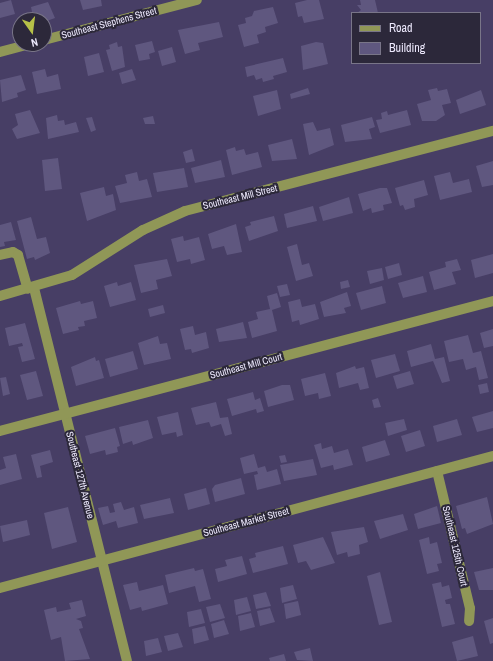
<!DOCTYPE html>
<html>
<head>
<meta charset="utf-8">
<style>
	body { margin:0 }
	#map { position:relative; width:493px; height:661px; overflow:hidden; background:#473e65; font-family:"Archivo Narrow",sans-serif }
	div>[style] { position:absolute }
	.building>* { inset:0; background:#5f577f }
	.minor>* { height:10px; margin:-5px; padding:0 5px; transform-origin:5px; border-radius:5px; background:#909757 }
	span { translate:-50% -50%; white-space:nowrap; text-align:center; line-height:1.15; -webkit-text-stroke:4px #2c283a; paint-order:stroke }
	.street-label { font-size:10px; color:#ede9fd }
	.legend { position:absolute; left:351px; top:12px; width:130px; height:52px; box-sizing:border-box; background:#2c283a; border:1px solid #797588; margin:0; padding:5px 7px; list-style:none; font-size:12px; color:#ede9fd }
	.legend li { display:flex; align-items:center; gap:8px; height:20px }
	.legend b { width:20px; border:1px solid #797588 }
	.north { position:absolute; left:12px; top:12px; width:40px; height:40px; box-sizing:border-box; background:#2c283a; border:1px solid #797588; border-radius:50%; rotate:166deg; font-size:11px; font-weight:700; line-height:16px; text-align:center; color:#ede9fd }
	.north::after { content:''; display:block; margin:auto; width:14px; height:18px; background:#b7c148; clip-path:polygon(50% 0,100% 100%,50% 72%,0 100%) }
</style>
</head>
<body>
<div id="map">
	<div class="building">
		<div style="clip-path:polygon(11px 0,15px 14px,0 18px,0 3px)"></div>
		<div style="clip-path:polygon(80px 0,101px 0,102px 6px,83px 10px)"></div>
		<div style="clip-path:polygon(307px 0,319px 0,324px 19px,304px 23px,302px 16px,298px 17px,295px 3px)"></div>
		<div style="clip-path:polygon(360px 0,375px 0,378px 13px,357px 13px,361px 10px,357px 5px,361px 5px)"></div>
		<div style="clip-path:polygon(48px 2px,55px 18px,44px 22px,26px 20px,24px 14px,32px 12px,31px 7px)"></div>
		<div style="clip-path:polygon(273px 7px,278px 23px,265px 27px,266px 32px,257px 35px,259px 43px,244px 47px,238px 25px,246px 23px,245px 18px,252px 16px,254px 11px)"></div>
		<div style="clip-path:polygon(219px 22px,223px 37px,198px 43px,200px 50px,185px 54px,178px 30px)"></div>
		<div style="clip-path:polygon(152px 41px,155px 52px,149px 54px,150px 59px,139px 61px,135px 45px)"></div>
		<div style="clip-path:polygon(117px 42px,118px 47px,122px 46px,125px 67px,112px 71px,106px 50px,110px 49px,109px 45px)"></div>
		<div style="clip-path:polygon(316px 42px,323px 43px,328px 64px,303px 70px,301px 46px)"></div>
		<div style="clip-path:polygon(172px 47px,176px 62px,162px 66px,158px 51px)"></div>
		<div style="clip-path:polygon(99px 53px,104px 72px,88px 76px,84px 57px)"></div>
		<div style="clip-path:polygon(283px 58px,287px 72px,273px 76px,274px 79px,263px 82px,262px 78px,256px 80px,254px 75px,247px 77px,245px 67px)"></div>
		<div style="clip-path:polygon(45px 69px,47px 77px,58px 74px,61px 89px,37px 94px,32px 72px)"></div>
		<div style="clip-path:polygon(132px 69px,136px 80px,122px 84px,119px 73px)"></div>
		<div style="clip-path:polygon(21px 75px,26px 90px,17px 93px,18px 97px,2px 102px,0 80px)"></div>
		<div style="clip-path:polygon(308px 88px,310px 94px,291px 99px,290px 94px)"></div>
		<div style="clip-path:polygon(437px 88px,438px 91px,447px 89px,451px 103px,442px 105px,445px 115px,436px 121px,422px 121px,417px 104px,431px 100px,428px 90px)"></div>
		<div style="clip-path:polygon(277px 90px,281px 109px,258px 116px,253px 96px)"></div>
		<div style="clip-path:polygon(481px 90px,486px 105px,460px 114px,456px 100px)"></div>
		<div style="clip-path:polygon(30px 110px,40px 133px,17px 139px,12px 129px,18px 125px,15px 114px)"></div>
		<div style="clip-path:polygon(407px 110px,411px 125px,380px 133px,376px 120px,382px 119px,381px 113px,387px 111px,388px 115px)"></div>
		<div style="clip-path:polygon(57px 115px,58px 121px,64px 120px,65px 125px,76px 122px,79px 132px,48px 139px,46px 118px)"></div>
		<div style="clip-path:polygon(153px 116px,155px 124px,145px 124px,143px 118px)"></div>
		<div style="clip-path:polygon(92px 117px,96px 130px,91px 132px,86px 118px)"></div>
		<div style="clip-path:polygon(372px 117px,375px 127px,369px 129px,372px 139px,345px 142px,341px 125px)"></div>
		<div style="clip-path:polygon(313px 122px,317px 131px,330px 128px,334px 145px,309px 155px,303px 124px)"></div>
		<div style="clip-path:polygon(292px 139px,297px 159px,272px 161px,268px 145px)"></div>
		<div style="clip-path:polygon(235px 147px,236px 151px,244px 149px,246px 155px,258px 152px,262px 167px,232px 175px,226px 150px)"></div>
		<div style="clip-path:polygon(192px 149px,195px 161px,186px 163px,183px 152px)"></div>
		<div style="clip-path:polygon(58px 158px,62px 189px,45px 191px,42px 160px)"></div>
		<div style="clip-path:polygon(221px 160px,225px 177px,195px 183px,191px 168px)"></div>
		<div style="clip-path:polygon(493px 161px,493px 185px,482px 187px,476px 166px)"></div>
		<div style="clip-path:polygon(184px 168px,188px 187px,157px 192px,153px 173px)"></div>
		<div style="clip-path:polygon(137px 172px,139px 181px,147px 179px,152px 197px,120px 203px,115px 186px,127px 183px,125px 175px)"></div>
		<div style="clip-path:polygon(450px 172px,453px 183px,469px 179px,472px 192px,440px 200px,434px 176px)"></div>
		<div style="clip-path:polygon(424px 180px,428px 195px,414px 199px,415px 207px,405px 210px,403px 205px,400px 206px,395px 188px)"></div>
		<div style="clip-path:polygon(104px 187px,106px 196px,113px 194px,116px 210px,87px 221px,80px 193px)"></div>
		<div style="clip-path:polygon(380px 188px,387px 188px,392px 203px,383px 205px,384px 210px,372px 213px,371px 208px,363px 211px,358px 194px)"></div>
		<div style="clip-path:polygon(349px 197px,353px 213px,323px 221px,319px 207px)"></div>
		<div style="clip-path:polygon(313px 206px,317px 221px,287px 228px,284px 214px)"></div>
		<div style="clip-path:polygon(274px 216px,278px 231px,249px 241px,245px 227px,251px 225px,250px 222px)"></div>
		<div style="clip-path:polygon(31px 217px,37px 239px,46px 237px,50px 253px,35px 260px,34px 257px,27px 259px,17px 221px)"></div>
		<div style="clip-path:polygon(11px 222px,16px 240px,4px 242px,5px 246px,0 247px,0 225px)"></div>
		<div style="clip-path:polygon(236px 224px,242px 252px,227px 255px,224px 246px,212px 249px,208px 234px)"></div>
		<div style="clip-path:polygon(183px 236px,184px 241px,199px 237px,205px 260px,191px 264px,190px 259px,177px 262px,171px 239px)"></div>
		<div style="clip-path:polygon(297px 244px,302px 265px,309px 263px,313px 276px,296px 281px,287px 247px)"></div>
		<div style="clip-path:polygon(493px 254px,493px 273px,475px 278px,471px 260px)"></div>
		<div style="clip-path:polygon(167px 259px,172px 276px,156px 280px,158px 289px,141px 293px,134px 265px)"></div>
		<div style="clip-path:polygon(457px 259px,461px 270px,452px 272px,456px 284px,434px 290px,429px 272px,446px 267px,445px 262px)"></div>
		<div style="clip-path:polygon(399px 263px,402px 275px,388px 279px,385px 267px)"></div>
		<div style="clip-path:polygon(382px 268px,384px 280px,370px 284px,367px 271px)"></div>
		<div style="clip-path:polygon(423px 276px,427px 292px,403px 298px,398px 283px)"></div>
		<div style="clip-path:polygon(348px 280px,350px 287px,341px 289px,340px 282px)"></div>
		<div style="clip-path:polygon(117px 282px,118px 286px,131px 282px,136px 300px,110px 307px,104px 286px)"></div>
		<div style="clip-path:polygon(287px 284px,290px 295px,280px 297px,277px 286px)"></div>
		<div style="clip-path:polygon(382px 286px,386px 303px,361px 310px,356px 293px)"></div>
		<div style="clip-path:polygon(347px 292px,351px 306px,344px 308px,346px 313px,324px 317px,320px 302px)"></div>
		<div style="clip-path:polygon(277px 293px,281px 307px,272px 310px,277px 331px,252px 338px,248px 322px,258px 319px,256px 312px,270px 309px,267px 296px)"></div>
		<div style="clip-path:polygon(300px 299px,302px 307px,315px 304px,319px 319px,300px 325px,299px 320px,292px 322px,288px 302px)"></div>
		<div style="clip-path:polygon(80px 301px,81px 304px,93px 301px,97px 318px,84px 321px,85px 326px,78px 327px,79px 330px,63px 334px,56px 308px)"></div>
		<div style="clip-path:polygon(163px 305px,165px 313px,150px 317px,148px 309px)"></div>
		<div style="clip-path:polygon(243px 322px,247px 338px,219px 342px,216px 329px)"></div>
		<div style="clip-path:polygon(25px 323px,35px 359px,22px 362px,18px 347px,23px 346px,22px 343px,9px 346px,5px 328px)"></div>
		<div style="clip-path:polygon(193px 326px,195px 335px,206px 332px,209px 348px,192px 353px,191px 349px,185px 350px,180px 329px)"></div>
		<div style="clip-path:polygon(493px 329px,493px 346px,484px 348px,480px 333px)"></div>
		<div style="clip-path:polygon(468px 335px,473px 353px,481px 351px,488px 378px,479px 380px,476px 367px,466px 370px,463px 359px,449px 362px,444px 341px)"></div>
		<div style="clip-path:polygon(158px 336px,160px 344px,167px 343px,171px 359px,144px 365px,138px 343px)"></div>
		<div style="clip-path:polygon(431px 344px,435px 359px,444px 357px,450px 381px,442px 383px,433px 361px,411px 367px,407px 351px)"></div>
		<div style="clip-path:polygon(133px 351px,138px 369px,110px 377px,105px 359px)"></div>
		<div style="clip-path:polygon(395px 354px,400px 371px,376px 378px,371px 360px)"></div>
		<div style="clip-path:polygon(95px 357px,96px 361px,99px 360px,104px 378px,76px 386px,71px 367px)"></div>
		<div style="clip-path:polygon(355px 366px,356px 369px,364px 367px,369px 388px,360px 390px,358px 383px,339px 388px,336px 373px)"></div>
		<div style="clip-path:polygon(36px 371px,43px 396px,27px 400px,20px 375px)"></div>
		<div style="clip-path:polygon(410px 371px,414px 384px,397px 389px,393px 376px)"></div>
		<div style="clip-path:polygon(325px 373px,331px 396px,319px 399px,318px 393px,305px 396px,301px 379px)"></div>
		<div style="clip-path:polygon(6px 377px,10px 394px,3px 396px,0 378px)"></div>
		<div style="clip-path:polygon(487px 383px,489px 392px,480px 394px,478px 385px)"></div>
		<div style="clip-path:polygon(282px 385px,290px 385px,294px 400px,268px 407px,264px 391px)"></div>
		<div style="clip-path:polygon(253px 392px,255px 400px,260px 398px,264px 411px,257px 413px,256px 409px,232px 416px,227px 399px)"></div>
		<div style="clip-path:polygon(378px 398px,381px 407px,374px 408px,372px 400px)"></div>
		<div style="clip-path:polygon(216px 402px,220px 418px,228px 417px,232px 434px,225px 436px,221px 424px,211px 427px,209px 422px,196px 425px,191px 408px)"></div>
		<div style="clip-path:polygon(493px 411px,493px 428px,477px 432px,472px 417px)"></div>
		<div style="clip-path:polygon(178px 412px,183px 435px,177px 437px,176px 432px,162px 435px,157px 417px)"></div>
		<div style="clip-path:polygon(404px 419px,407px 430px,388px 436px,385px 423px)"></div>
		<div style="clip-path:polygon(457px 419px,462px 435px,437px 442px,433px 426px)"></div>
		<div style="clip-path:polygon(148px 420px,153px 438px,133px 445px,132px 441px,123px 444px,119px 427px)"></div>
		<div style="clip-path:polygon(115px 428px,120px 446px,117px 447px,118px 452px,106px 455px,105px 450px,90px 454px,85px 436px)"></div>
		<div style="clip-path:polygon(420px 430px,425px 446px,406px 452px,401px 436px)"></div>
		<div style="clip-path:polygon(385px 440px,390px 455px,366px 462px,362px 447px)"></div>
		<div style="clip-path:polygon(321px 443px,322px 449px,332px 446px,334px 453px,348px 449px,353px 465px,334px 470px,333px 465px,321px 468px,314px 445px)"></div>
		<div style="clip-path:polygon(50px 450px,53px 462px,40px 466px,42px 477px,37px 478px,31px 455px)"></div>
		<div style="clip-path:polygon(16px 454px,22px 479px,0 485px,0 470px,6px 468px,3px 457px)"></div>
		<div style="clip-path:polygon(254px 454px,258px 468px,265px 466px,267px 472px,277px 469px,281px 484px,257px 490px,254px 475px,258px 474px,257px 471px,244px 474px,240px 458px)"></div>
		<div style="clip-path:polygon(285px 455px,287px 462px,281px 463px,279px 456px)"></div>
		<div style="clip-path:polygon(313px 459px,317px 475px,284px 481px,280px 465px)"></div>
		<div style="clip-path:polygon(241px 478px,245px 494px,215px 502px,212px 489px,215px 485px)"></div>
		<div style="clip-path:polygon(206px 488px,210px 504px,188px 510px,184px 494px)"></div>
		<div style="clip-path:polygon(487px 497px,493px 524px,467px 534px,465px 528px,462px 529px,456px 506px)"></div>
		<div style="clip-path:polygon(170px 498px,174px 513px,144px 519px,140px 505px)"></div>
		<div style="clip-path:polygon(121px 502px,124px 510px,134px 507px,138px 523px,118px 528px,116px 521px,103px 525px,98px 508px,108px 506px,110px 513px,115px 512px,113px 504px)"></div>
		<div style="clip-path:polygon(437px 506px,441px 523px,418px 529px,414px 514px)"></div>
		<div style="clip-path:polygon(68px 507px,77px 542px,52px 549px,44px 513px)"></div>
		<div style="clip-path:polygon(403px 514px,408px 530px,380px 539px,374px 521px)"></div>
		<div style="clip-path:polygon(27px 520px,30px 535px,3px 542px,0 526px)"></div>
		<div style="clip-path:polygon(364px 527px,368px 542px,359px 545px,360px 554px,348px 557px,347px 552px,337px 555px,331px 532px)"></div>
		<div style="clip-path:polygon(323px 537px,335px 563px,311px 570px,306px 561px,298px 563px,293px 545px)"></div>
		<div style="clip-path:polygon(429px 537px,430px 544px,437px 542px,442px 563px,437px 564px,439px 571px,427px 574px,419px 540px)"></div>
		<div style="clip-path:polygon(283px 546px,288px 564px,253px 573px,249px 559px,256px 557px,255px 553px)"></div>
		<div style="clip-path:polygon(242px 556px,247px 574px,218px 582px,215px 569px,227px 566px,225px 560px)"></div>
		<div style="clip-path:polygon(194px 568px,195px 571px,203px 569px,211px 599px,199px 602px,195px 586px,169px 593px,165px 575px)"></div>
		<div style="clip-path:polygon(493px 568px,493px 590px,479px 590px,474px 572px)"></div>
		<div style="clip-path:polygon(380px 572px,392px 622px,379px 625px,367px 576px)"></div>
		<div style="clip-path:polygon(137px 582px,139px 591px,163px 585px,168px 604px,142px 611px,141px 607px,130px 610px,123px 585px)"></div>
		<div style="clip-path:polygon(441px 582px,442px 587px,449px 585px,452px 598px,445px 600px,446px 604px,450px 604px,455px 624px,442px 627px,432px 584px)"></div>
		<div style="clip-path:polygon(293px 585px,297px 599px,282px 603px,280px 588px)"></div>
		<div style="clip-path:polygon(266px 592px,271px 606px,256px 609px,253px 595px)"></div>
		<div style="clip-path:polygon(247px 597px,251px 611px,236px 615px,234px 600px)"></div>
		<div style="clip-path:polygon(82px 600px,86px 616px,76px 619px,81px 621px,83px 628px,79px 629px,90px 659px,65px 661px,61px 637px,51px 640px,44px 610px,56px 607px,57px 612px,71px 609px,69px 603px)"></div>
		<div style="clip-path:polygon(298px 601px,301px 615px,286px 619px,284px 604px)"></div>
		<div style="clip-path:polygon(220px 604px,225px 618px,210px 622px,206px 607px)"></div>
		<div style="clip-path:polygon(270px 608px,275px 622px,260px 626px,257px 611px)"></div>
		<div style="clip-path:polygon(201px 609px,205px 623px,189px 627px,187px 612px)"></div>
		<div style="clip-path:polygon(251px 613px,255px 627px,240px 631px,238px 616px)"></div>
		<div style="clip-path:polygon(493px 618px,493px 643px,490px 644px,484px 621px)"></div>
		<div style="clip-path:polygon(224px 620px,229px 634px,214px 638px,211px 624px)"></div>
		<div style="clip-path:polygon(205px 626px,209px 640px,194px 644px,192px 629px)"></div>
		<div style="clip-path:polygon(178px 633px,183px 647px,168px 651px,164px 636px)"></div>
		<div style="clip-path:polygon(473px 636px,478px 656px,457px 661px,452px 642px)"></div>
		<div style="clip-path:polygon(158px 638px,162px 652px,146px 656px,144px 641px)"></div>
		<div style="clip-path:polygon(310px 648px,313px 661px,297px 660px,294px 652px)"></div>
		<div style="clip-path:polygon(284px 654px,286px 661px,270px 661px,269px 658px)"></div>
	</div>
	<div class="minor">
		<div style="left:44px;top:40px;width:158px;rotate:-14.7deg"></div>
		<div style="left:0;top:52px;width:30px;rotate:-15deg"></div>
		<div style="left:0;top:255px;width:13px;rotate:-13deg"></div>
		<div style="left:13px;top:252px;width:6px;rotate:31deg"></div>
		<div style="left:18px;top:255px;width:35px;rotate:74deg"></div>
		<div style="left:34px;top:288px;width:384px;rotate:76deg"></div>
		<div style="left:0;top:296px;width:75px;rotate:-16.3deg"></div>
		<div style="left:72px;top:275px;width:84px;rotate:-32.4deg"></div>
		<div style="left:143px;top:230px;width:46px;rotate:-24.3deg"></div>
		<div style="left:185px;top:211px;width:318px;rotate:-14.6deg"></div>
		<div style="left:0;top:431px;width:510px;rotate:-14.77deg"></div>
		<div style="left:437px;top:471px;width:141px;rotate:76.5deg"></div>
		<div style="left:470px;top:608px;width:13px;rotate:94deg"></div>
		<div style="left:0;top:588px;width:510px;rotate:-14.99deg"></div>
	</div>
	<div class="street-label">
		<span style="left:109px;top:23px;rotate:-15deg">Southeast Stephens Street</span>
		<span style="left:240px;top:197px;rotate:-14deg">Southeast Mill Street</span>
		<span style="left:246px;top:366px;rotate:-15deg">Southeast Mill Court</span>
		<span style="left:80px;top:475px;rotate:76deg">Southeast 127th Avenue</span>
		<span style="left:246px;top:522px;rotate:-15deg">Southeast Market Street</span>
		<span style="left:455px;top:546px;rotate:77deg">Southeast 125th Court</span>
	</div>
	<ul class="legend">
	<li><b style="height:5px;background:#909757"></b>Road</li>
	<li><b style="height:11px;background:#5f577f"></b>Building</li>
	</ul>
	<div class="north">N</div>
</div>
</body>
</html>
